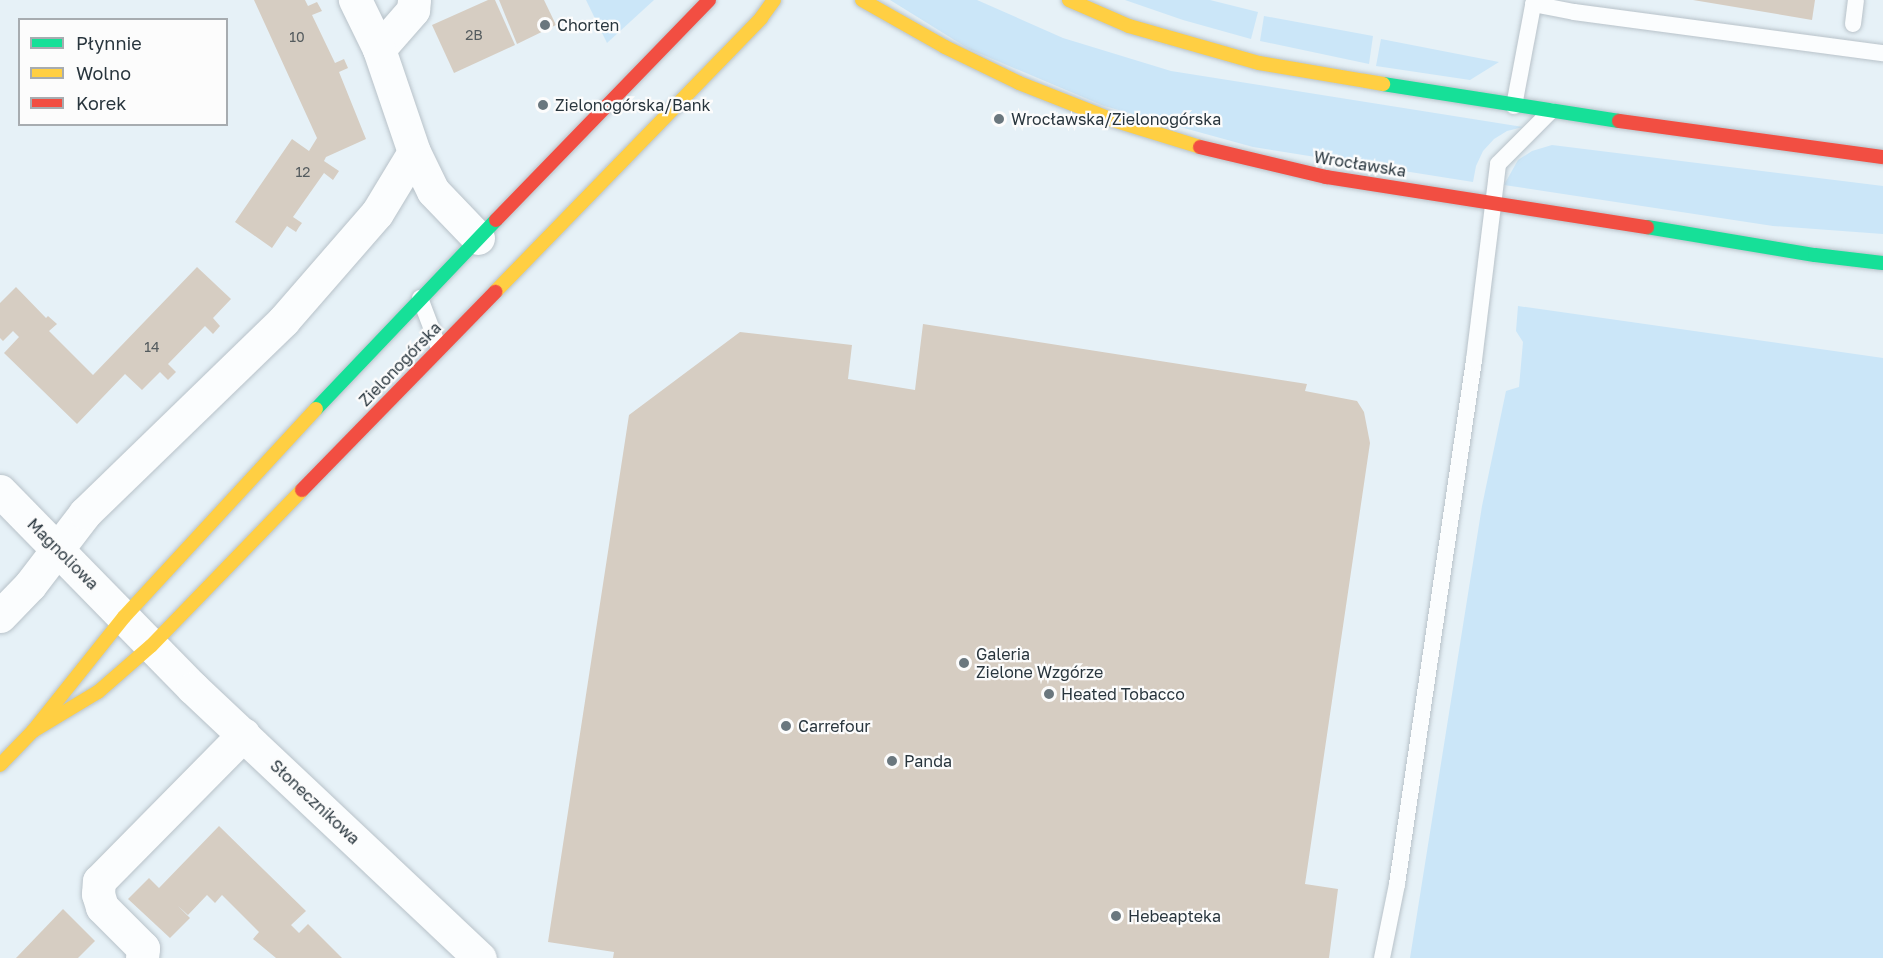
<!DOCTYPE html>
<html>
<head>
<meta charset="utf-8">
<style>
	body { margin:0 }
	#map { position:relative; width:1883px; height:958px; overflow:hidden; background:#e6f1f7; font-family:"Golos Text",sans-serif }
	div>[style] { position:absolute }
	.green>* { inset:0; background:#cbe6f8 }
	.building>* { inset:0; background:#d6cdc2 }
	.roads { filter:drop-shadow(0 0 2px #b8c2c9) drop-shadow(0 0 2px #b8c2c9) }
	.lane>* { height:16px; margin:-8px; padding:0 8px; transform-origin:8px; border-radius:8px; background:#fbfdfe }
	.street>* { height:33px; margin:-16.5px; padding:0 16.5px; transform-origin:16.5px; border-radius:16.5px; background:#fbfdfe }
	.fast>* { height:14px; margin:-7px; padding:0 7px; transform-origin:7px; border-radius:7px; background:#16e098 }
	.slow>* { height:14px; margin:-7px; padding:0 7px; transform-origin:7px; border-radius:7px; background:#ffcf43 }
	.jam>* { height:14px; margin:-7px; padding:0 7px; transform-origin:7px; border-radius:7px; background:#f24e42 }
	.dots>* { width:16px; height:16px; translate:-50% -50%; box-sizing:border-box; border:3px solid #fcfcfc; border-radius:50% }
	span { translate:-50% -50%; white-space:nowrap; text-align:center; line-height:1.15; -webkit-text-stroke:4.5px #fcfcfc; paint-order:stroke }
	.number-label { font-size:14px; color:#545b5e }
	.number-label span { -webkit-text-stroke-width:0 }
	.poi-label { font-size:16px; color:#28353d }
	.left { translate:0 -50%; text-align:left }
	.street-label { font-size:16px; color:#28353d }
	.legend { position:absolute; left:18px; top:18px; width:210px; height:108px; box-sizing:border-box; background:#fcfcfc; border:2px solid #a7acb0; margin:0; padding:8px 10px; list-style:none; font-size:18px; color:#28353d }
	.legend li { display:flex; align-items:center; gap:12px; height:30px }
	.legend b { width:30px; border:2px solid #a7acb0 }
</style>
</head>
<body>
<div id="map">
	<div class="green">
		<div style="clip-path:polygon(586px 0,654px 0,607px 43px)"></div>
		<div style="clip-path:polygon(890px 0,977px 0,1063px 38px,1171px 71px,1523px 127px,1507px 131px,1494px 139px,1483px 151px,1476px 166px,1473px 182px,1253px 147px,1104px 106px,969px 49px)"></div>
		<div style="clip-path:polygon(1125px 0,1210px 0,1258px 12px,1251px 39px,1183px 20px)"></div>
		<div style="clip-path:polygon(1264px 16px,1373px 36px,1369px 64px,1260px 41px)"></div>
		<div style="clip-path:polygon(1381px 39px,1499px 62px,1470px 80px,1376px 66px)"></div>
		<div style="clip-path:polygon(1552px 145px,1883px 186px,1883px 234px,1773px 226px,1504px 185px,1518px 160px,1532px 151px)"></div>
		<div style="clip-path:polygon(1518px 306px,1883px 358px,1883px 958px,1410px 958px,1482px 506px,1506px 391px,1519px 387px,1523px 342px,1516px 331px)"></div>
	</div>
	<div class="building">
		<div style="clip-path:polygon(254px 0,305px 0,308px 6px,317px 2px,322px 11px,312px 15px,335px 63px,344px 59px,348px 68px,339px 72px,366px 139px,326px 157px,324px 161px,339px 171px,333px 180px,324px 173px,293px 217px,302px 223px,299px 227px,296px 232px,287px 226px,272px 248px,235px 222px,292px 139px,309px 151px,317px 138px)"></div>
		<div style="clip-path:polygon(488px 0,495px 0,515px 45px,454px 73px,432px 25px)"></div>
		<div style="clip-path:polygon(499px 0,544px 0,556px 25px,517px 44px)"></div>
		<div style="clip-path:polygon(1693px 0,1815px 0,1812px 20px)"></div>
		<div style="clip-path:polygon(197px 267px,231px 299px,213px 318px,220px 326px,213px 334px,205px 326px,168px 364px,176px 372px,168px 380px,160px 372px,142px 390px,125px 374px,77px 424px,4px 353px,19px 337px,13px 331px,3px 341px,0 338px,0 303px,16px 287px,46px 318px,48px 316px,57px 324px,49px 331px,93px 375px)"></div>
		<div style="clip-path:polygon(923px 324px,1307px 384px,1305px 391px,1357px 401px,1364px 412px,1370px 443px,1305px 884px,1338px 889px,1329px 958px,613px 958px,614px 952px,548px 942px,629px 415px,740px 332px,852px 345px,848px 379px,915px 390px)"></div>
		<div style="clip-path:polygon(219px 826px,306px 911px,291px 925px,299px 933px,308px 924px,342px 958px,276px 958px,253px 939px,259px 932px,222px 895px,215px 903px,207px 895px,188px 915px,178px 906px,190px 918px,170px 938px,128px 899px,149px 878px,159px 888px)"></div>
		<div style="clip-path:polygon(63px 909px,95px 941px,78px 958px,16px 958px)"></div>
	</div>
	<div class="roads">
		<div class="lane">
			<div style="left:1533px;top:4px;width:42px;rotate:11deg"></div>
			<div style="left:1574px;top:12px;width:312px;rotate:7.6deg"></div>
			<div style="left:1853px;top:24px;width:24px;rotate:-83deg"></div>
			<div style="left:1514px;top:106px;width:108px;rotate:-79.3deg"></div>
			<div style="left:420px;top:298px;width:53px;rotate:69.2deg"></div>
			<div style="left:1382px;top:958px;width:76px;rotate:-78.5deg"></div>
			<div style="left:1397px;top:884px;width:530px;rotate:-81.64deg"></div>
			<div style="left:1474px;top:360px;width:197px;rotate:-83deg"></div>
			<div style="left:1498px;top:164px;width:75px;rotate:-45deg"></div>
		</div>
		<div class="street">
			<div style="left:379px;top:49px;width:52px;rotate:-48.9deg"></div>
			<div style="left:413px;top:10px;width:10px;rotate:-84deg"></div>
			<div style="left:414px;top:152px;width:43px;rotate:64deg"></div>
			<div style="left:433px;top:191px;width:65px;rotate:46.2deg"></div>
			<div style="left:0;top:491px;width:276px;rotate:45.6deg"></div>
			<div style="left:193px;top:688px;width:394px;rotate:43.3deg"></div>
			<div style="left:0;top:616px;width:43px;rotate:-45.9deg"></div>
			<div style="left:30px;top:585px;width:91px;rotate:-52.6deg"></div>
			<div style="left:85px;top:513px;width:276px;rotate:-44.1deg"></div>
			<div style="left:283px;top:321px;width:143px;rotate:-49deg"></div>
			<div style="left:377px;top:213px;width:71px;rotate:-58.8deg"></div>
			<div style="left:414px;top:152px;width:109px;rotate:-108.8deg"></div>
			<div style="left:379px;top:49px;width:55px;rotate:-116.1deg"></div>
			<div style="left:142px;top:958px;width:10px;rotate:-84deg"></div>
			<div style="left:143px;top:948px;width:58px;rotate:-135deg"></div>
			<div style="left:102px;top:907px;width:14px;rotate:-107deg"></div>
			<div style="left:98px;top:894px;width:13px;rotate:-86deg"></div>
			<div style="left:99px;top:881px;width:206px;rotate:-45.4deg"></div>
		</div>
		<div class="fast">
			<div style="left:1383px;top:84px;width:239px;rotate:8.9deg"></div>
			<div style="left:1647px;top:227px;width:170px;rotate:9.5deg"></div>
			<div style="left:1815px;top:255px;width:68px;rotate:6.7deg"></div>
			<div style="left:316px;top:409px;width:261px;rotate:-46.4deg"></div>
		</div>
		<div class="slow">
			<div style="left:862px;top:0;width:95px;rotate:29.5deg"></div>
			<div style="left:945px;top:47px;width:82px;rotate:25.9deg"></div>
			<div style="left:1019px;top:83px;width:101px;rotate:21.5deg"></div>
			<div style="left:1113px;top:120px;width:91px;rotate:17.2deg"></div>
			<div style="left:1069px;top:0;width:65px;rotate:23.4deg"></div>
			<div style="left:1129px;top:26px;width:135px;rotate:15.9deg"></div>
			<div style="left:1259px;top:63px;width:126px;rotate:9.6deg"></div>
			<div style="left:495px;top:292px;width:382px;rotate:-45.8deg"></div>
			<div style="left:761px;top:18px;width:22px;rotate:-54deg"></div>
			<div style="left:33px;top:731px;width:76px;rotate:-31deg"></div>
			<div style="left:98px;top:692px;width:70px;rotate:-41deg"></div>
			<div style="left:151px;top:646px;width:217px;rotate:-45.9deg"></div>
			<div style="left:0;top:765px;width:47px;rotate:-45.9deg"></div>
			<div style="left:33px;top:731px;width:146px;rotate:-51.4deg"></div>
			<div style="left:124px;top:617px;width:283px;rotate:-47.3deg"></div>
		</div>
		<div class="jam">
			<div style="left:1619px;top:121px;width:266px;rotate:7.8deg"></div>
			<div style="left:1200px;top:147px;width:130px;rotate:13.4deg"></div>
			<div style="left:1326px;top:177px;width:325px;rotate:8.9deg"></div>
			<div style="left:496px;top:220px;width:306px;rotate:-45.9deg"></div>
			<div style="left:302px;top:490px;width:277px;rotate:-45.7deg"></div>
		</div>
	</div>
	<div class="dots">
		<div style="left:545px;top:25px;background:#6a777e"></div>
		<div style="left:543px;top:105px;background:#6a777e"></div>
		<div style="left:999px;top:119px;background:#6a777e"></div>
		<div style="left:964px;top:663px;background:#6a777e"></div>
		<div style="left:1049px;top:694px;background:#6a777e"></div>
		<div style="left:786px;top:726px;background:#6a777e"></div>
		<div style="left:892px;top:761px;background:#6a777e"></div>
		<div style="left:1116px;top:916px;background:#6a777e"></div>
	</div>
	<div class="number-label">
		<span style="left:474px;top:35px">2B</span>
		<span style="left:297px;top:37px">10</span>
		<span style="left:303px;top:172px">12</span>
		<span style="left:152px;top:347px">14</span>
	</div>
	<div class="poi-label">
		<span class="left" style="left:557px;top:25px">Chorten</span>
		<span class="left" style="left:555px;top:105px">Zielonogórska/Bank</span>
		<span class="left" style="left:1011px;top:119px">Wrocławska/Zielonogórska</span>
		<span class="left" style="left:976px;top:663px">Galeria<br>Zielone Wzgórze</span>
		<span class="left" style="left:1061px;top:694px">Heated Tobacco</span>
		<span class="left" style="left:798px;top:726px">Carrefour</span>
		<span class="left" style="left:904px;top:761px">Panda</span>
		<span class="left" style="left:1128px;top:916px">Hebeapteka</span>
	</div>
	<div class="street-label">
		<span style="left:1360px;top:164px;rotate:9deg">Wrocławska</span>
		<span style="left:400px;top:364px;rotate:-46deg">Zielonogórska</span>
		<span style="left:63px;top:554px;rotate:45deg">Magnoliowa</span>
		<span style="left:315px;top:802px;rotate:43deg">Słonecznikowa</span>
	</div>
	<ul class="legend">
	<li><b style="height:8px;background:#16e098"></b>Płynnie</li>
	<li><b style="height:8px;background:#ffcf43"></b>Wolno</li>
	<li><b style="height:8px;background:#f24e42"></b>Korek</li>
	</ul>
</div>
</body>
</html>
